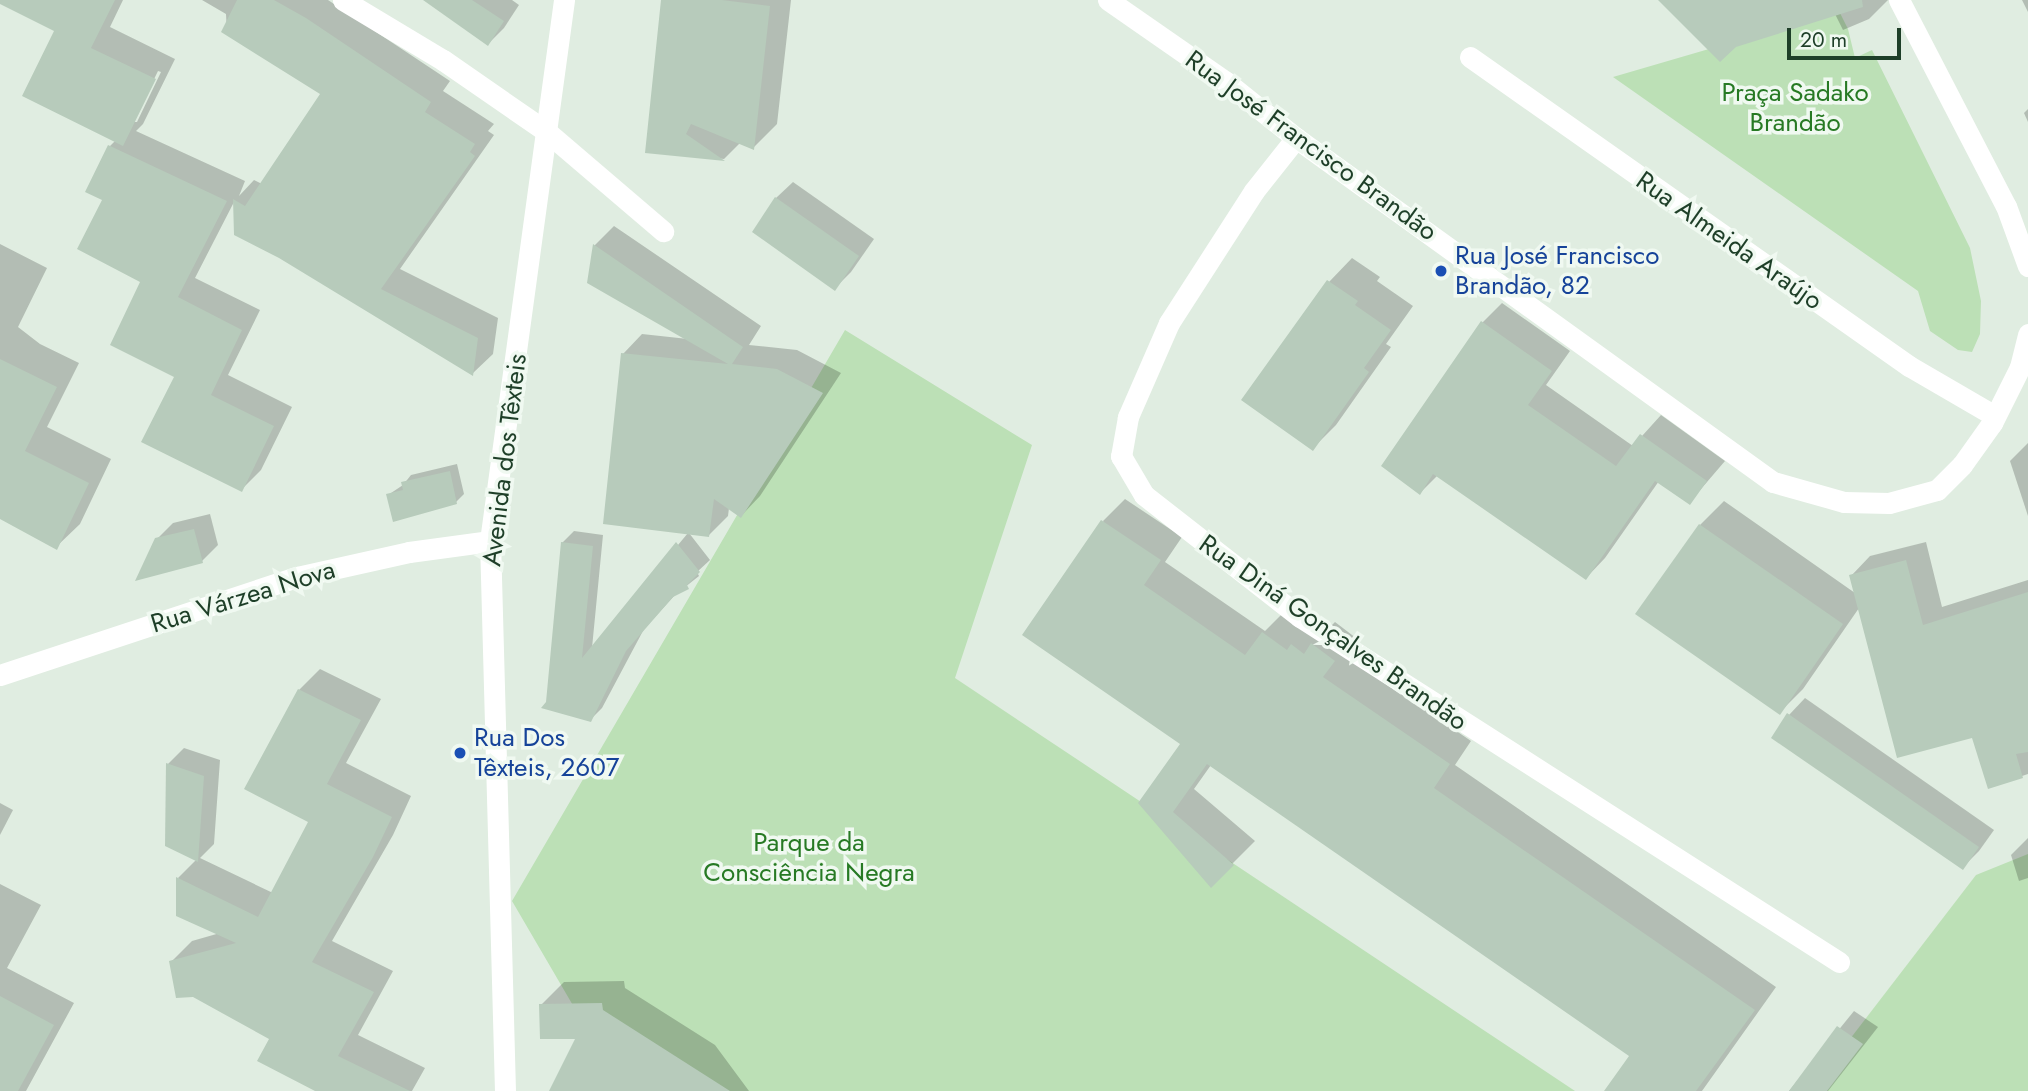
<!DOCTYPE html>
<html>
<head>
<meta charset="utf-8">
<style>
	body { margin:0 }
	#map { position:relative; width:2028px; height:1091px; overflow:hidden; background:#e0ede1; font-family:Jost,sans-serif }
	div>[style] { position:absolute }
	.green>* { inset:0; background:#bce0b6 }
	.shadow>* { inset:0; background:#0003 }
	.building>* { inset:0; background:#b7cbbb }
	.minor>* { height:21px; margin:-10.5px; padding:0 10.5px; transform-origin:10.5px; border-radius:10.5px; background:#fff }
	.dots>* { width:19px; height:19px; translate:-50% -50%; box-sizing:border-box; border:4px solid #f0f9f1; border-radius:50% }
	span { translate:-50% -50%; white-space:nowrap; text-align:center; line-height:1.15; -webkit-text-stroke:7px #f0f9f1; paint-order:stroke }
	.park-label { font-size:26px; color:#277a24 }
	.street-label { font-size:26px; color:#1e3f28 }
	.transit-label { font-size:26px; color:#164399 }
	.left { translate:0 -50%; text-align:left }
	.scale { position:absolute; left:1787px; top:28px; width:114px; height:32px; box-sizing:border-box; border:4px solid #1e3f28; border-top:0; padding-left:9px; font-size:21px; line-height:24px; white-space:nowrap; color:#1e3f28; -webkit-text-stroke:5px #f0f9f1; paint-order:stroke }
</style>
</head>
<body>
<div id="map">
	<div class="green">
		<div style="clip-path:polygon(1839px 11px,1848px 29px,1855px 58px,1872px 50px,1970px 248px,1981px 301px,1980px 334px,1972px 352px,1958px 350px,1930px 331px,1918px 291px,1613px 77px)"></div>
		<div style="clip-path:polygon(845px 330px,1032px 445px,955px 678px,1575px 1091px,623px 1091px,512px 901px)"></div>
		<div style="clip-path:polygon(2028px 854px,2028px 1091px,1810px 1091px,1976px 875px)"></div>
	</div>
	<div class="shadow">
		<div style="clip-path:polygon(evenodd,0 0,123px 0,110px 27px,175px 59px,143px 124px,136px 131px,245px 181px,239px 196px,254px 180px,262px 184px,322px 93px,227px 34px,226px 14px,202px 0,328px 0,450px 81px,443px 91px,494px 124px,488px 131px,494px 135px,400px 269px,498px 318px,493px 354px,473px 373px,234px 202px,195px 278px,260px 310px,228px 375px,292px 407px,261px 470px,242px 489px,176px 376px,142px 281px,105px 199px,110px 146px,116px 140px,57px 30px,0 0,158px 71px,161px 72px,137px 122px,133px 122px,158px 71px)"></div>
		<div style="clip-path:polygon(426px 0,512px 0,519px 5px,504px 28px,488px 44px)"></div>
		<div style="clip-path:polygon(662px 0,791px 0,777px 124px,753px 148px,741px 142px,724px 159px,647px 151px)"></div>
		<div style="clip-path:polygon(1671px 0,1888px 0,1869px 19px,1843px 30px,1835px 14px)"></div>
		<div style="clip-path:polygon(2022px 0,2028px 0,2028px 12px)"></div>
		<div style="clip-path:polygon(2028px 109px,2028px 122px,2024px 113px)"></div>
		<div style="clip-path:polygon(793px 182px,874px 239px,851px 272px,835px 288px,754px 231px,776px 198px)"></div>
		<div style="clip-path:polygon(614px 226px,761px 326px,749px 345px,797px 350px,841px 373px,760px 496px,741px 516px,729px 508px,728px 516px,709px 535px,689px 533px,710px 560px,697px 572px,699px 576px,675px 595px,644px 629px,602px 708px,590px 720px,548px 702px,562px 543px,574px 531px,603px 535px,592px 648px,688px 533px,623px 354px,642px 334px,688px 339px,589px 282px,595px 245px)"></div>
		<div style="clip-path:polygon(0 244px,47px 268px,18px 327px,40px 344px,79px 363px,47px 427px,111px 459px,80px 524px,56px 547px,0 517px)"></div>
		<div style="clip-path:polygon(1352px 258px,1380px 277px,1377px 281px,1413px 306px,1386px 344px,1391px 347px,1336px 425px,1313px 448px,1329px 282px)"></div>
		<div style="clip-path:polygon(1502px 303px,1570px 351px,1546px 385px,1633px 446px,1661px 415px,1725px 461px,1689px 503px,1659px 481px,1605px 558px,1586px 578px,1438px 475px,1420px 493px,1483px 322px)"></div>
		<div style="clip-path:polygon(2028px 443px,2028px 516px,2010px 461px)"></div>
		<div style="clip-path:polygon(457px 464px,464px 494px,456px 502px,388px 495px,403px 485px,411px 475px)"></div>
		<div style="clip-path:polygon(1125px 499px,1182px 537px,1165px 562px,1265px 631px,1286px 610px,1325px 632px,1335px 622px,1356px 638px,1344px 654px,1471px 741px,1455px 765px,1776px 987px,1702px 1091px,1606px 1091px,1631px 1055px,1211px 765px,1194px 789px,1255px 841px,1211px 885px,1140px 803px,1183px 744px,1103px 521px)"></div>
		<div style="clip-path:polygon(1724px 501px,1855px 593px,1851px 576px,1870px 556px,1926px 542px,1942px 607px,2028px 580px,2028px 774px,1989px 787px,1973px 736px,1859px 608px,1803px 689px,1780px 712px,1700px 525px)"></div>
		<div style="clip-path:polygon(210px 514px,218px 545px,202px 561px,157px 539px,173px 523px)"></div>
		<div style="clip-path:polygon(320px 669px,381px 699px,346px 763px,411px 796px,393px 835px,332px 941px,393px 971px,358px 1035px,425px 1068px,412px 1091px,319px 1091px,271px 1038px,171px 962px,192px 941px,220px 933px,178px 878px,197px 859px,168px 764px,184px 748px,220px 760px,214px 844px,200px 858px,273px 893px,310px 822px,299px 690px)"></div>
		<div style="clip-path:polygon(1805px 698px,1994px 830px,1979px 851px,1963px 867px,1789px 715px)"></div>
		<div style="clip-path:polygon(0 803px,13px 810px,0 835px)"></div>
		<div style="clip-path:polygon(2028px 838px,2028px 878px,2019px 881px,2011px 855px)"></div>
		<div style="clip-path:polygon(0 884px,41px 905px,7px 968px,74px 1003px,26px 1091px,0 1091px)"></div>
		<div style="clip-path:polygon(624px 981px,625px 988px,715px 1045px,749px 1091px,551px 1091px,578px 1038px,541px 1005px,564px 982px)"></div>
		<div style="clip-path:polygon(1854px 1011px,1878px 1027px,1828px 1091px,1789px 1091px)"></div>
	</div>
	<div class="building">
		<div style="clip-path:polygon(0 0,115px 0,91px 48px,156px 79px,123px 146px,22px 96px,54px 31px,0 4px)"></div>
		<div style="clip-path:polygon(237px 0,274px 0,306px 18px,431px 102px,425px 112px,475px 144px,470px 152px,475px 156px,381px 289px,478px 338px,473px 376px,279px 258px,234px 235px,233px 199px,245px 206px,320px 94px,221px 32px)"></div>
		<div style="clip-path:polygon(423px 0,472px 0,504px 21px,488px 46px)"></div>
		<div style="clip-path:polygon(661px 0,722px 0,770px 6px,754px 150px,691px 124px,686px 134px,725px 161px,645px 153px)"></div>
		<div style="clip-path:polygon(1658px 0,1862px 0,1863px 7px,1736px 47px,1720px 62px)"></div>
		<div style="clip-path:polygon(108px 145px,227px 201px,178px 297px,242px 330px,211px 395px,274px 426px,242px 492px,141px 442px,174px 377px,110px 345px,140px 282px,77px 249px,102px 200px,85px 192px)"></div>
		<div style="clip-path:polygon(775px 197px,859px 256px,835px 291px,752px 232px)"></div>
		<div style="clip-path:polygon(593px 244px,743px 347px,732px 364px,777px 369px,823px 393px,741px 518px,714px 499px,709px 537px,603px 524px,621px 353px,728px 364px,587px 283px)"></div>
		<div style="clip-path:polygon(1327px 280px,1358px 301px,1355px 305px,1391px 330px,1364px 368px,1369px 372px,1313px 451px,1241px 400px)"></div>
		<div style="clip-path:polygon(1481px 321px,1552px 371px,1528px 405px,1616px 466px,1640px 434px,1707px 481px,1690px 505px,1655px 481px,1586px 580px,1433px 474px,1420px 495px,1381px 466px)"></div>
		<div style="clip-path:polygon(0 359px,57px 387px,25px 451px,89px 483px,57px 550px,0 519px)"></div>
		<div style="clip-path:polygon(450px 471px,457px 504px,393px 522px,386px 494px,403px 490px,401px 482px)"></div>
		<div style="clip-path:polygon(1101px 520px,1161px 560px,1144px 585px,1245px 655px,1262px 632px,1287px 650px,1291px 644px,1304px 654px,1311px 643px,1335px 661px,1323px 677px,1450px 764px,1434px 788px,1755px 1010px,1696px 1091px,1604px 1091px,1629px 1056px,1207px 764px,1173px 812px,1234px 865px,1211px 888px,1138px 803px,1180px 744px,1022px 635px)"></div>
		<div style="clip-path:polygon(1699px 524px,1843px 624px,1780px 715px,1635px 614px)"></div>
		<div style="clip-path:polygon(194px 529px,203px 563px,135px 581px,155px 538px)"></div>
		<div style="clip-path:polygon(561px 542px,593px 546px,582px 658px,676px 542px,700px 572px,687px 585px,689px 589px,673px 597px,626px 651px,591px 722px,541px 708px,546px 702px)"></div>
		<div style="clip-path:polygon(1906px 560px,1923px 625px,2028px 592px,2028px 752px,2016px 754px,2023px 778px,1988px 789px,1972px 738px,1897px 758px,1849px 575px)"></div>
		<div style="clip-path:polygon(298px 689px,361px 720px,327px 784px,392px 817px,373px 857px,312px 962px,374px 992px,338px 1056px,410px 1091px,315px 1091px,257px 1061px,269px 1039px,193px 997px,176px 998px,169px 961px,236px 943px,176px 916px,176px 877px,258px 917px,308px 822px,244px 789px)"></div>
		<div style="clip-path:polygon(1787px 713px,1979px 847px,1963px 870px,1771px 738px)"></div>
		<div style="clip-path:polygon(166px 763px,204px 776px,198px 862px,165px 846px)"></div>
		<div style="clip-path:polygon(0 996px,54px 1025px,18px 1091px,0 1091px)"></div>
		<div style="clip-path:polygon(602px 1003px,603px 1010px,730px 1091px,549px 1091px,575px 1039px,540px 1039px,539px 1004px)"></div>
		<div style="clip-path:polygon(1837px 1026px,1863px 1044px,1827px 1091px,1789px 1091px)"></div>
	</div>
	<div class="minor">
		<div style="left:343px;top:0;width:117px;rotate:31deg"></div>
		<div style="left:443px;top:60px;width:126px;rotate:34.7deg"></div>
		<div style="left:547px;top:132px;width:153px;rotate:40.5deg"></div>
		<div style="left:1108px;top:0;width:144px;rotate:34.8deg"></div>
		<div style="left:1226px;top:82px;width:90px;rotate:38.7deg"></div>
		<div style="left:1296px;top:138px;width:588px;rotate:35.8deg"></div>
		<div style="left:1773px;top:482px;width:74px;rotate:15.7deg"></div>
		<div style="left:1844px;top:502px;width:45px;rotate:1.3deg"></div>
		<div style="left:1889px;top:503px;width:50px;rotate:-15.2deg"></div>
		<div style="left:1937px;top:490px;width:35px;rotate:-45deg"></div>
		<div style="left:1962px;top:465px;width:52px;rotate:-54.5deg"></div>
		<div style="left:1992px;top:423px;width:63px;rotate:-63.4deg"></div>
		<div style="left:2020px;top:367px;width:34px;rotate:-76deg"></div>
		<div style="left:1899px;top:0;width:232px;rotate:62.6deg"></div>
		<div style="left:2006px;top:206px;width:64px;rotate:69.9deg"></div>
		<div style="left:1470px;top:57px;width:537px;rotate:35.14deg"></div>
		<div style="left:1909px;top:366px;width:99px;rotate:30.2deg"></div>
		<div style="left:1296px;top:138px;width:68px;rotate:128.4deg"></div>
		<div style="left:1254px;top:191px;width:157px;rotate:122.8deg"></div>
		<div style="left:1169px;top:323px;width:103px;rotate:113.6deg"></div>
		<div style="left:1128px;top:417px;width:40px;rotate:100deg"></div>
		<div style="left:1121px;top:456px;width:45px;rotate:59.5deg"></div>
		<div style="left:1144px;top:495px;width:198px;rotate:38deg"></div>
		<div style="left:1300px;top:617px;width:640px;rotate:32.62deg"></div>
		<div style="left:0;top:675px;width:313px;rotate:-18.3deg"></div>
		<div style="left:297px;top:577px;width:115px;rotate:-12.6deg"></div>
		<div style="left:409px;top:552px;width:82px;rotate:-7.7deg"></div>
		<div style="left:505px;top:1091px;width:550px;rotate:-91.56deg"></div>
		<div style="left:490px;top:541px;width:546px;rotate:-82.21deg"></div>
	</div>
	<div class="dots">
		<div style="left:1441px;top:271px;background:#1a4fb4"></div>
		<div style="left:460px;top:753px;background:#1a4fb4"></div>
	</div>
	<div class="park-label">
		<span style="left:1795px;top:108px">Praça Sadako<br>Brandão</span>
		<span style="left:809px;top:858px">Parque da<br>Consciência Negra</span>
	</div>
	<div class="street-label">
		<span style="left:1311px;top:146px;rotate:36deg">Rua José Francisco Brandão</span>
		<span style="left:1729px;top:241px;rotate:35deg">Rua Almeida Araújo</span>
		<span style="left:505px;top:460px;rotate:-83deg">Avenida dos Têxteis</span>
		<span style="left:243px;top:597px;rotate:-17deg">Rua Várzea Nova</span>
		<span style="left:1333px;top:633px;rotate:35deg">Rua Diná Gonçalves Brandão</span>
	</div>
	<div class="transit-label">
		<span class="left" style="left:1455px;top:271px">Rua José Francisco<br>Brandão, 82</span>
		<span class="left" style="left:474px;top:753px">Rua Dos<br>Têxteis, 2607</span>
	</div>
	<div class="scale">20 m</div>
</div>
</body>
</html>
